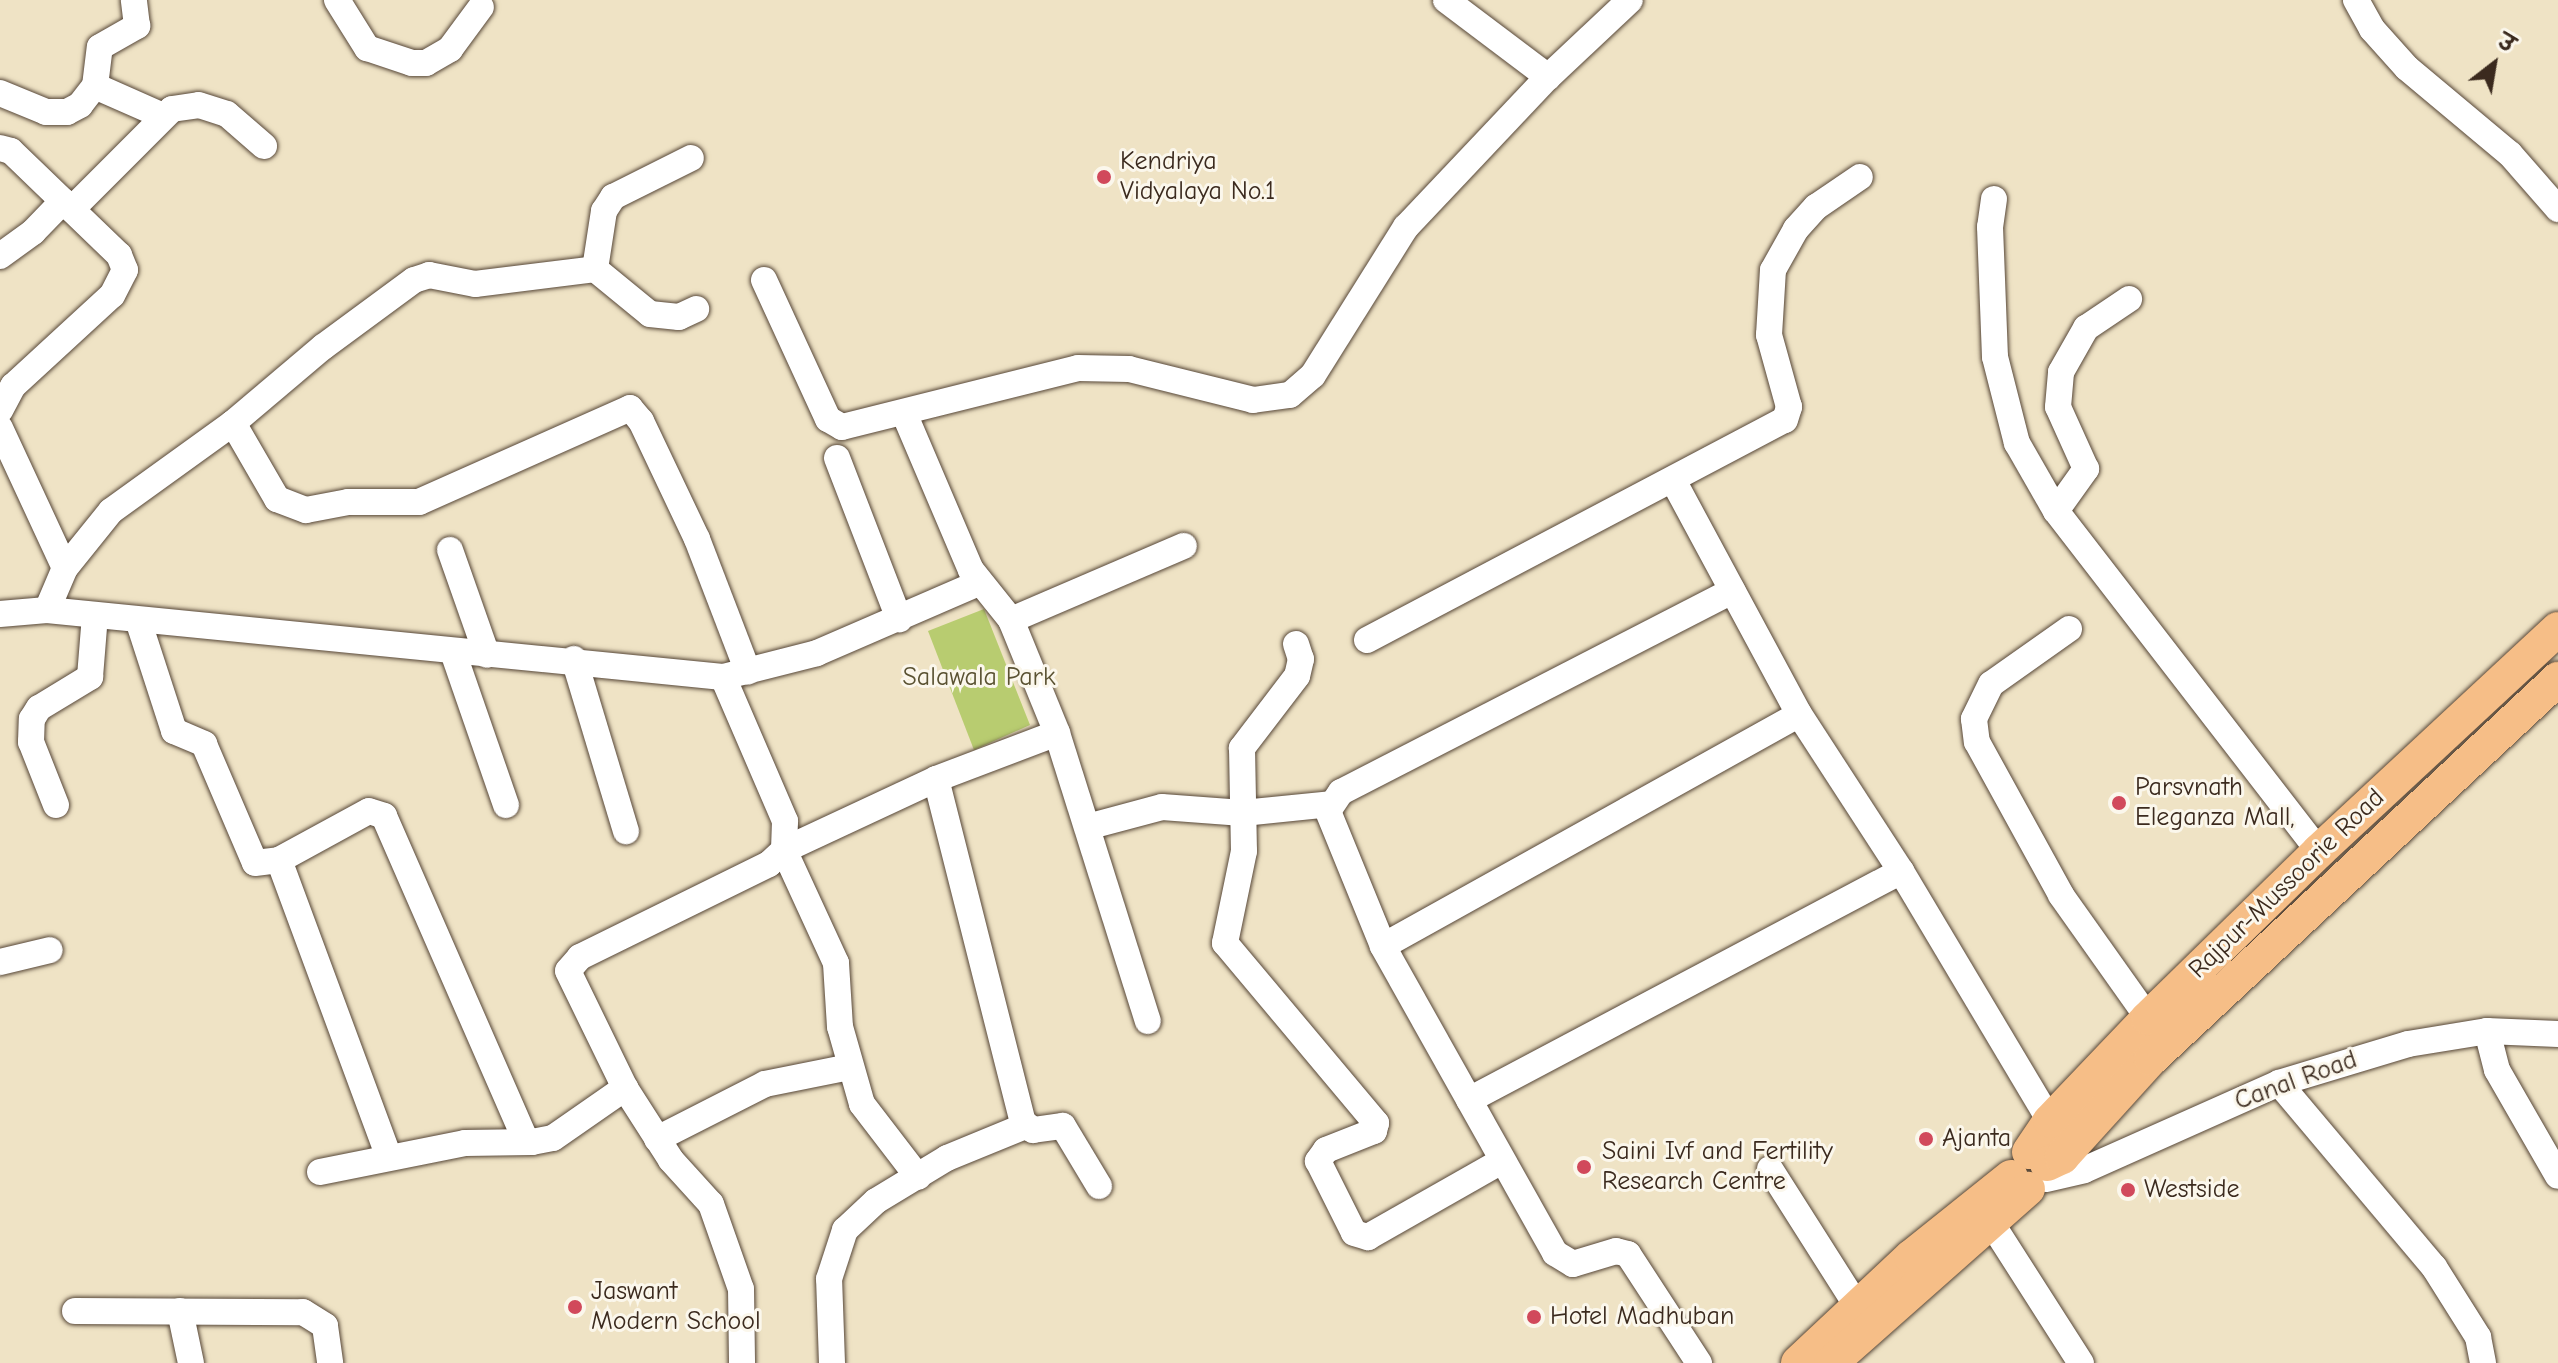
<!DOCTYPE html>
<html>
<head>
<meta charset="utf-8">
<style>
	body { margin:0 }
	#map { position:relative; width:2558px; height:1363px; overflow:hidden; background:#efe3c5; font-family:"Comic Neue","Playpen Sans Deva",sans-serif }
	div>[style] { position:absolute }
	.green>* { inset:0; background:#b8cc70 }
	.roads { filter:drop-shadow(0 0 2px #564637) drop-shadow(0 0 2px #564637) }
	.minor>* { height:26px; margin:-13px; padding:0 13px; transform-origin:13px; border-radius:13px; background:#fff }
	.major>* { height:34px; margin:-17px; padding:0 17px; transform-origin:17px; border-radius:17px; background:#f6be87 }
	.dots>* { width:22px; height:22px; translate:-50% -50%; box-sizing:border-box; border:4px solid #fbf7ec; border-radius:50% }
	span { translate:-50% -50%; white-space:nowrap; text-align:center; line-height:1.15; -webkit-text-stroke:6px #fbf7ec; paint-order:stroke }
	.poi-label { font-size:26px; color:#3b2a1e }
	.left { translate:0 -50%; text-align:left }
	.park-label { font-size:26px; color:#5a5232 }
	.street-label { font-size:26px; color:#3b2a1e }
	.north { position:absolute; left:2454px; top:24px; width:80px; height:80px; -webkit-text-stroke:6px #fbf7ec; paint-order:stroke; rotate:31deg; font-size:22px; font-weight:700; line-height:32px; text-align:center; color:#3b2a1e }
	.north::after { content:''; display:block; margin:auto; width:28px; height:36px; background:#3b2a1e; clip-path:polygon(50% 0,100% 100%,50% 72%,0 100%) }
</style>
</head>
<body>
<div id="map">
	<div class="green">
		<div style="clip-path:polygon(984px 609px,1030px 725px,974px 750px,928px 631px)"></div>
	</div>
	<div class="roads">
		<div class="minor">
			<div style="left:337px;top:0;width:57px;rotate:58deg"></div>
			<div style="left:367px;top:48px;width:47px;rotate:18.4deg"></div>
			<div style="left:412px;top:63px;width:14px"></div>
			<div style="left:426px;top:63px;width:28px;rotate:-30deg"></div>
			<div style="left:450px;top:49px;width:52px;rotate:-53.6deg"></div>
			<div style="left:1446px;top:0;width:128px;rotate:37deg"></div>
			<div style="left:2356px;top:0;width:33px;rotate:61deg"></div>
			<div style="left:2372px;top:29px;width:52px;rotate:48.1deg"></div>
			<div style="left:2407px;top:68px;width:134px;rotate:39.9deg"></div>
			<div style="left:2510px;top:154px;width:73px;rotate:48.9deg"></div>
			<div style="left:95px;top:86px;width:74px;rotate:23.8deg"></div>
			<div style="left:0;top:93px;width:50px;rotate:22.4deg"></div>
			<div style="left:46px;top:112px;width:21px"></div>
			<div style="left:67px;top:112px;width:15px;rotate:-28deg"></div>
			<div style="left:80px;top:105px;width:24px;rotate:-52deg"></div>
			<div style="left:95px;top:86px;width:39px;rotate:-83deg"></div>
			<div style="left:100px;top:47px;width:43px;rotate:-29.6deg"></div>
			<div style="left:137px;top:26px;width:26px;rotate:-97deg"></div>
			<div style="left:0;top:148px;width:11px;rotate:15deg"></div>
			<div style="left:11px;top:151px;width:150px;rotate:43.9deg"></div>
			<div style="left:119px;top:255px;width:16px;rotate:68deg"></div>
			<div style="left:125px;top:270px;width:28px;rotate:117deg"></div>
			<div style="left:112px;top:295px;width:134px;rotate:137.4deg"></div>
			<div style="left:13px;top:386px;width:27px;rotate:118deg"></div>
			<div style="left:1994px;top:199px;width:28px;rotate:98deg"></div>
			<div style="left:1990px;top:227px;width:130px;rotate:87.8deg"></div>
			<div style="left:1995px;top:357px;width:89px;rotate:75.7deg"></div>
			<div style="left:2017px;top:443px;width:78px;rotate:60.2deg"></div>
			<div style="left:2056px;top:511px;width:430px;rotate:52.3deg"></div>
			<div style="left:72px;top:209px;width:141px;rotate:-45deg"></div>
			<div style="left:172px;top:109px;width:27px;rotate:-8deg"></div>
			<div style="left:199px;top:105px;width:29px;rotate:18deg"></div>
			<div style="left:227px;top:114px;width:49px;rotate:40.9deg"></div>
			<div style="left:0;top:256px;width:41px;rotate:-36deg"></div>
			<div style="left:33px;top:232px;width:43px;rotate:-45.9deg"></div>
			<div style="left:595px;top:269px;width:59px;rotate:-81.2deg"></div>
			<div style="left:604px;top:211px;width:17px;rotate:-57deg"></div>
			<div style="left:613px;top:197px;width:87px;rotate:-26.6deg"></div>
			<div style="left:764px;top:280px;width:153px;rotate:65.3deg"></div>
			<div style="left:828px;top:419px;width:16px;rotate:30deg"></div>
			<div style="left:842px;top:427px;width:243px;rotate:-14deg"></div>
			<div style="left:1078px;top:368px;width:51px;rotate:1.1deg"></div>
			<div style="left:1129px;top:369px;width:128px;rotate:14deg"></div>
			<div style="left:1253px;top:400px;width:37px;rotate:-8deg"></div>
			<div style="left:1290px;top:395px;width:30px;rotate:-41deg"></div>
			<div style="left:1313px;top:375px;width:175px;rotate:-57.9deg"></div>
			<div style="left:1406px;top:227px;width:207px;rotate:-46.6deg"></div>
			<div style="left:1548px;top:77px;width:112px;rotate:-43.2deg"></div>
			<div style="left:904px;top:413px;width:171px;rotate:66.9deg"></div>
			<div style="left:971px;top:570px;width:64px;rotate:51.3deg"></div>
			<div style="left:1011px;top:620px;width:122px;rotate:67.8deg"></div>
			<div style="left:1057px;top:733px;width:302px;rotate:72.5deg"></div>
			<div style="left:233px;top:423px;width:88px;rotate:59.9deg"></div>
			<div style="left:277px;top:499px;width:31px;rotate:21deg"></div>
			<div style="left:306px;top:510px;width:43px;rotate:-10.8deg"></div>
			<div style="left:348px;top:502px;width:71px"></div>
			<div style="left:419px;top:502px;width:231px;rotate:-24deg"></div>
			<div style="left:630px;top:408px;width:17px;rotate:50deg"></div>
			<div style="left:641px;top:421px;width:131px;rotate:64.6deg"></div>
			<div style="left:697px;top:539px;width:142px;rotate:69deg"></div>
			<div style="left:0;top:428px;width:154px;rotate:65.1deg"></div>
			<div style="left:837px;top:458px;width:173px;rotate:68.9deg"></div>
			<div style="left:1674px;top:482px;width:264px;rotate:61.7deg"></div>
			<div style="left:1799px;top:714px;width:187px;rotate:57deg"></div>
			<div style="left:1901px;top:871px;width:291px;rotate:59.2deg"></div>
			<div style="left:2056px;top:511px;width:52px;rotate:-54.5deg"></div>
			<div style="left:2086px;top:469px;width:68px;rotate:-114.3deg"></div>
			<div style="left:2058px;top:407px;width:35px;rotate:-85deg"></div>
			<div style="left:2061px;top:372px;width:51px;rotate:-60.4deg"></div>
			<div style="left:2086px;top:328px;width:52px;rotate:-34deg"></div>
			<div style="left:450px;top:550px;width:111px;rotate:70.6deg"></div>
			<div style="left:47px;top:610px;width:46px;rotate:-66.8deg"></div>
			<div style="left:65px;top:568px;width:73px;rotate:-51.1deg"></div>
			<div style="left:111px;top:511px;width:150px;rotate:-35.8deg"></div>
			<div style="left:233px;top:423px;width:118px;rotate:-40.2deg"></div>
			<div style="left:323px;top:347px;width:113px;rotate:-36.4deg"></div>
			<div style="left:414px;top:280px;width:16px;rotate:-18deg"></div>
			<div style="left:429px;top:275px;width:47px;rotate:11.1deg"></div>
			<div style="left:475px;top:284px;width:121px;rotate:-7.1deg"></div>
			<div style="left:595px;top:269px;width:71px;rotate:39.3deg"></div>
			<div style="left:650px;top:314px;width:29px;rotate:6deg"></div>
			<div style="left:679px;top:317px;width:19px;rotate:-25deg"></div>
			<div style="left:0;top:614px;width:47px;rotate:-4.9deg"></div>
			<div style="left:47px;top:610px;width:679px;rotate:5.66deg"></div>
			<div style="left:723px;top:677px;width:97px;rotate:-14.3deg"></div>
			<div style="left:817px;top:653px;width:176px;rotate:-23.4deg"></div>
			<div style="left:138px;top:620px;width:117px;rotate:72deg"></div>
			<div style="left:174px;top:731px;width:33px;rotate:23deg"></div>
			<div style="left:204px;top:744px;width:129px;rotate:66.8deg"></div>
			<div style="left:255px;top:863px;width:24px;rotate:-7deg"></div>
			<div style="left:279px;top:860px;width:102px;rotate:-28.6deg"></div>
			<div style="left:369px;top:811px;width:16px;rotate:18deg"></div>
			<div style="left:384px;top:816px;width:350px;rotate:66.4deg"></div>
			<div style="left:524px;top:1137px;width:9px;rotate:32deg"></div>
			<div style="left:532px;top:1142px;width:21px;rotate:-11deg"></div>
			<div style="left:553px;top:1138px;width:88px;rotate:-34.8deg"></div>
			<div style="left:1011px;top:620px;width:188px;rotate:-23.2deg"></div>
			<div style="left:2069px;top:629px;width:95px;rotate:144.8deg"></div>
			<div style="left:1991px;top:684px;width:39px;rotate:116deg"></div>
			<div style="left:1974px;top:719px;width:23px;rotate:83deg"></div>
			<div style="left:1977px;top:742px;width:175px;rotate:61.2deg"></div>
			<div style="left:2061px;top:895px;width:151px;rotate:54.7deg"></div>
			<div style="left:1367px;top:640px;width:472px;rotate:-27.8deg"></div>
			<div style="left:1785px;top:420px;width:14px;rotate:-73deg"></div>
			<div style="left:1789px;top:407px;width:75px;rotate:-105.5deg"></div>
			<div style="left:1769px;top:335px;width:65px;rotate:-86.5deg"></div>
			<div style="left:1773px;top:270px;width:47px;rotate:-60.7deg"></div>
			<div style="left:1796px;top:229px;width:30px;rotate:-48deg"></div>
			<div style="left:1816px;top:207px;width:53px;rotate:-34.3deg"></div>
			<div style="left:1296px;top:644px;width:16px;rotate:72deg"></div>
			<div style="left:1301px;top:659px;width:17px;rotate:103deg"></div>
			<div style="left:1297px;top:676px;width:91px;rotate:127.4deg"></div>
			<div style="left:1242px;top:748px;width:103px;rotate:88.9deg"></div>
			<div style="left:1244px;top:851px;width:94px;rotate:101.7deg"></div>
			<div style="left:1225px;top:943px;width:235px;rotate:50deg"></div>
			<div style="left:1376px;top:1123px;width:8px;rotate:104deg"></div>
			<div style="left:1374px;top:1131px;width:52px;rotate:158.4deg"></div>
			<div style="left:1326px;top:1150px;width:14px;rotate:126deg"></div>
			<div style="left:1318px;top:1161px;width:80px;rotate:63.4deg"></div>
			<div style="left:1354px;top:1233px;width:15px;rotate:16deg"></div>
			<div style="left:1368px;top:1237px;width:154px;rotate:-29.6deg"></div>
			<div style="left:453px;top:652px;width:162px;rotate:70.9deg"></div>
			<div style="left:574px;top:659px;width:180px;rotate:73.2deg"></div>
			<div style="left:723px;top:677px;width:157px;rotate:66.7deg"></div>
			<div style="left:785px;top:821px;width:29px;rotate:92deg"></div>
			<div style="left:784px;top:850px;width:21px;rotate:137deg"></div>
			<div style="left:769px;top:864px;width:211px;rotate:153.8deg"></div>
			<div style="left:580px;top:957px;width:18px;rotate:131deg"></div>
			<div style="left:568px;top:971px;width:130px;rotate:64deg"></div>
			<div style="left:625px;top:1088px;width:85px;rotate:57.4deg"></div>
			<div style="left:671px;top:1160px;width:59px;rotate:47.7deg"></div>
			<div style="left:711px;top:1204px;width:90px;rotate:70.6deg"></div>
			<div style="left:741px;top:1289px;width:74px;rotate:89.2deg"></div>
			<div style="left:936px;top:779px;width:354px;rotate:75.8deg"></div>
			<div style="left:1023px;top:1122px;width:13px;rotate:39deg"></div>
			<div style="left:1033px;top:1130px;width:30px;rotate:-8deg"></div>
			<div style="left:1063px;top:1126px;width:70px;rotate:59deg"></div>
			<div style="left:56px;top:805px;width:68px;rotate:-111.6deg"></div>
			<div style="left:31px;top:742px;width:23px;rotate:-88deg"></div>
			<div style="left:32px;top:719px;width:13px;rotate:-58deg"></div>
			<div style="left:39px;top:708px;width:60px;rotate:-31.3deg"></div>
			<div style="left:90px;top:677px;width:62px;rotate:-85.4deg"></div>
			<div style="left:1091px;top:826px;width:73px;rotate:-15deg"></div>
			<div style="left:1162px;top:807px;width:81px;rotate:4.2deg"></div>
			<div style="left:1243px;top:813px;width:88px;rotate:-5.8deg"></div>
			<div style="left:279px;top:860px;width:317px;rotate:69.7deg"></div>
			<div style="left:1383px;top:946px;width:476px;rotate:-29.1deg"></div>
			<div style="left:0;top:962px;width:51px;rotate:-13.5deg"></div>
			<div style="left:2487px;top:1031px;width:40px;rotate:75.6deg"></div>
			<div style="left:2497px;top:1070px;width:122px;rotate:60.1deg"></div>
			<div style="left:2279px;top:1083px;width:241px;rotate:49.9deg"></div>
			<div style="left:2434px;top:1267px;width:83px;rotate:57.8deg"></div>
			<div style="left:2478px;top:1337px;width:26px;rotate:79deg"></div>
			<div style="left:1469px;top:1100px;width:489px;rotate:-27.9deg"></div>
			<div style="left:657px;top:1139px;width:121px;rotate:-27deg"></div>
			<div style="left:765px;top:1084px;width:86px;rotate:-11.4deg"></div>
			<div style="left:1770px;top:1169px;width:162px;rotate:57.6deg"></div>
			<div style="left:320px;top:1172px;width:148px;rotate:-11.3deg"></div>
			<div style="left:465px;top:1143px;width:67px;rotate:-0.9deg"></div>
			<div style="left:918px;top:1177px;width:92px;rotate:-127.5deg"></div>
			<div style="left:862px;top:1104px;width:80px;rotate:-105.9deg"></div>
			<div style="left:840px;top:1027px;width:64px;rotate:-93.6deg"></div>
			<div style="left:836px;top:963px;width:124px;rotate:-114.7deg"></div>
			<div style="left:784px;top:850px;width:168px;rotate:-25deg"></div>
			<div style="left:936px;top:779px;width:129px;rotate:-20.8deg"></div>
			<div style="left:2046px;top:1179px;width:39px;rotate:-13deg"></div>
			<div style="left:2084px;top:1170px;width:214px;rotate:-24deg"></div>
			<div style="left:2279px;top:1083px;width:135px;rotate:-16.8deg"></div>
			<div style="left:2408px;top:1044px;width:80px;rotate:-9.3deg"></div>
			<div style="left:2487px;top:1031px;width:71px;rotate:2.4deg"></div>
			<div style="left:1992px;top:1224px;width:165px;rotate:57.4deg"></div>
			<div style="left:75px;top:1311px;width:228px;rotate:0.3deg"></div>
			<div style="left:303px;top:1312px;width:26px;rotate:32deg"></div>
			<div style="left:325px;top:1326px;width:37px;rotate:82deg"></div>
			<div style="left:180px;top:1311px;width:53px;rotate:78.1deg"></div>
			<div style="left:832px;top:1363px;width:84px;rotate:-92deg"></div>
			<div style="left:829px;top:1279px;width:52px;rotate:-71.9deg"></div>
			<div style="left:845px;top:1230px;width:42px;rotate:-43.1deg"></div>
			<div style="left:876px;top:1201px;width:83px;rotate:-31.2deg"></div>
			<div style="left:947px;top:1158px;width:84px;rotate:-22.3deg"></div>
			<div style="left:1699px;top:1363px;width:130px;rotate:-123.1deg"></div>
			<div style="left:1628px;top:1254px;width:12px;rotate:-166deg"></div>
			<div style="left:1616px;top:1251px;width:45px;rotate:163.2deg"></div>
			<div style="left:1573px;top:1264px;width:21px;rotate:-149deg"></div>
			<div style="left:1555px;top:1253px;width:352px;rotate:-119.3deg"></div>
			<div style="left:1383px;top:946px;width:146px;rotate:-112.2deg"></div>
			<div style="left:1328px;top:811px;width:23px;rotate:-56deg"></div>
			<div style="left:1341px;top:792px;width:440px;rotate:-27.2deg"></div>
		</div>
		<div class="major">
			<div style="left:2029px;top:1152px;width:37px;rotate:-56deg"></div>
			<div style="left:2050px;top:1121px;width:142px;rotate:-46.4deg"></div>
			<div style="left:2148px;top:1018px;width:239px;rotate:-44.3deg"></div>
			<div style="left:2319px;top:851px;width:326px;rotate:-42.9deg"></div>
			<div style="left:2047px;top:1164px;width:17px;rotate:-25deg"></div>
			<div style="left:2062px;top:1157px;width:132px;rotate:-47.8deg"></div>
			<div style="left:2151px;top:1059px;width:557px;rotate:-43.04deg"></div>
			<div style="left:1798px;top:1363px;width:155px;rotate:-43.2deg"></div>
			<div style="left:1911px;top:1257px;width:128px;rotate:-38.7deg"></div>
			<div style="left:1831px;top:1363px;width:263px;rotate:-41.5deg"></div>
		</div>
	</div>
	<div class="dots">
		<div style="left:1104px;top:177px;background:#d1495b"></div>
		<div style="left:2119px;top:803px;background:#d1495b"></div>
		<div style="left:1926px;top:1139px;background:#d1495b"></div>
		<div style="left:1584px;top:1167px;background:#d1495b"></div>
		<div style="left:2128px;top:1190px;background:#d1495b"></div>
		<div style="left:575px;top:1307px;background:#d1495b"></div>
		<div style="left:1534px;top:1317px;background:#d1495b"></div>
	</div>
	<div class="poi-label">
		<span class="left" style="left:1120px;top:177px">Kendriya<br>Vidyalaya No.1</span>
		<span class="left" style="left:2135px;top:803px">Parsvnath<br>Eleganza Mall,</span>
		<span class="left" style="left:1942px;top:1139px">Ajanta</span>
		<span class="left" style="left:1602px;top:1167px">Saini Ivf and Fertility<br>Research Centre</span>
		<span class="left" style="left:2144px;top:1190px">Westside</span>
		<span class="left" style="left:591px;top:1307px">Jaswant<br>Modern School</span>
		<span class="left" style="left:1550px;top:1317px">Hotel Madhuban</span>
	</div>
	<div class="park-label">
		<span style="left:979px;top:678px">Salawala Park</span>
	</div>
	<div class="street-label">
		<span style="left:2287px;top:884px;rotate:-44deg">Rajpur-Mussoorie Road</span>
		<span style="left:2296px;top:1081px;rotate:-20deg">Canal Road</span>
	</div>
	<div class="north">उ</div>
</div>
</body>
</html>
